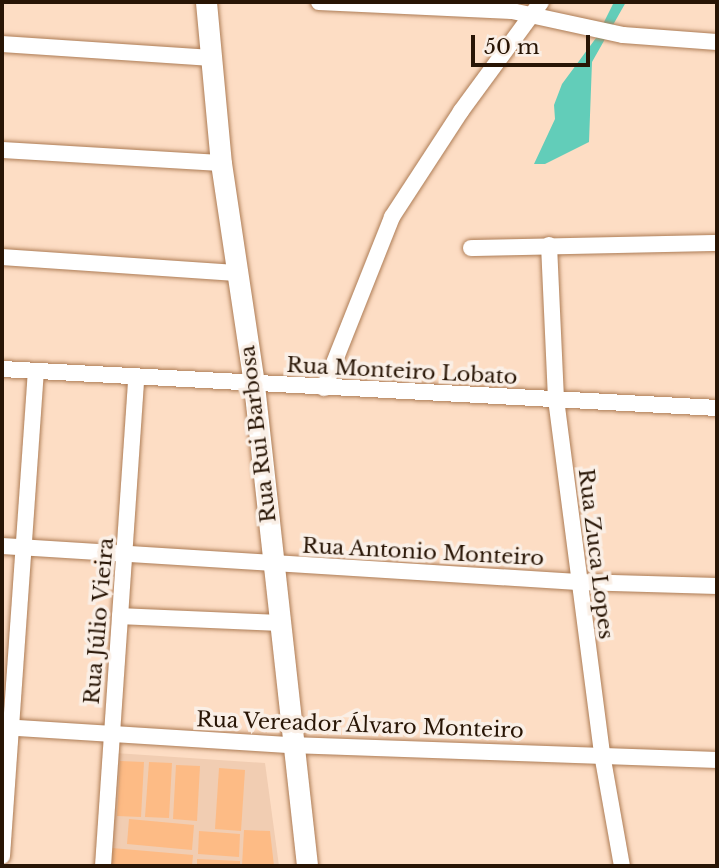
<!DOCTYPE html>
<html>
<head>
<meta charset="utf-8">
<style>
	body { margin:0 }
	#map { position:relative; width:719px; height:868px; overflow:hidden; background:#fdddc4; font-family:"Libre Baskerville",serif }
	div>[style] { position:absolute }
	.built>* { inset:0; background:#f1cdb2 }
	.water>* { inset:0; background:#62cdb9 }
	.building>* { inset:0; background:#fdbb85 }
	.roads { filter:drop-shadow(0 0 2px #ad7c55) drop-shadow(0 0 2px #ad7c55) }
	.minor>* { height:16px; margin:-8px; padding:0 8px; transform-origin:8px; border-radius:8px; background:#fff }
	.tertiary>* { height:21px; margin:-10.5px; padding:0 10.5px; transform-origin:10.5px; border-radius:10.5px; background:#fff }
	span { translate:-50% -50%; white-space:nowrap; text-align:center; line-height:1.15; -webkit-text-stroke:7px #faefe6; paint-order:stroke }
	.street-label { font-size:21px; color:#281505 }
	.frame { position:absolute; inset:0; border:4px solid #281505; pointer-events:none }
	.scale { position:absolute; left:471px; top:35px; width:119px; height:32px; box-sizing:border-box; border:4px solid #281505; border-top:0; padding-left:9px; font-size:21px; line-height:24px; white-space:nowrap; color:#281505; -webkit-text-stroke:5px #faefe6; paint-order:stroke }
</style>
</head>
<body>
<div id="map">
	<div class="built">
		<div style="clip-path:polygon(115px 753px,265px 763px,279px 866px,109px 866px)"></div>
	</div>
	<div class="water">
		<div style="clip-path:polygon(614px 2px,626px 2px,592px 62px,589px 142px,545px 164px,534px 164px,555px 119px,554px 105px,562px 84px,596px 38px)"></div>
	</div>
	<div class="building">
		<div style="clip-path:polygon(120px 761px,144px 762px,141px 817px,117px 816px)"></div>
		<div style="clip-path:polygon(149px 762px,172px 763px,169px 818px,145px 817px)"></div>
		<div style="clip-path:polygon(176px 765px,200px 766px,197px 821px,173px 819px)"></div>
		<div style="clip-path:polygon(219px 768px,245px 770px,241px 831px,215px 829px)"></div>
		<div style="clip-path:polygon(129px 819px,194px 825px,192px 850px,127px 844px)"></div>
		<div style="clip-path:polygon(244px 830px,270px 831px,274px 866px,242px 866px)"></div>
		<div style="clip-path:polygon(199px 831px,240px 834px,239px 857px,198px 854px)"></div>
		<div style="clip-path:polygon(112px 848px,193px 855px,192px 866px,111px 866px)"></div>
		<div style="clip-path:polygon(197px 859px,240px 861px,240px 866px,197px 866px)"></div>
	</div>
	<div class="roads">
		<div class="minor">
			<div style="left:319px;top:2px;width:193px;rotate:2.7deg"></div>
			<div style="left:512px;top:11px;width:114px;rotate:12.2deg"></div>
			<div style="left:623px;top:35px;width:94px;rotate:4.3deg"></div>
			<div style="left:2px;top:44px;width:210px;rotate:3.8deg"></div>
			<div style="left:2px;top:150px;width:219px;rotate:3.4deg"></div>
			<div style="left:549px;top:245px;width:154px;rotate:87.4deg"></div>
			<div style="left:556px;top:399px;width:358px;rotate:82.6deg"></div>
			<div style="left:602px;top:754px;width:114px;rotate:79.9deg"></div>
			<div style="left:471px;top:248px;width:246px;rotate:-1.2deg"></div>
			<div style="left:2px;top:257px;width:234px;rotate:3.9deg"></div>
			<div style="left:2px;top:369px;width:716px;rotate:3.12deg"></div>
			<div style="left:324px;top:388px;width:184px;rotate:-68.3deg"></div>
			<div style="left:392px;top:217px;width:126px;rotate:-56.9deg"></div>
			<div style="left:461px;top:111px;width:135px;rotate:-53.7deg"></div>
			<div style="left:2px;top:546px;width:577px;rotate:3.58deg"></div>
			<div style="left:578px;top:582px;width:139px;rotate:1.6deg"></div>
			<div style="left:120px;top:616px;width:158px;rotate:2.5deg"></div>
			<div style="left:2px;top:727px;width:290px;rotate:3.6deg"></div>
			<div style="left:291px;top:745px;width:426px;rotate:2deg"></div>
			<div style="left:2px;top:856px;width:486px;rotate:-86deg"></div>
			<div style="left:103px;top:866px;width:488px;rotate:-86.1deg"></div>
		</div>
		<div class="tertiary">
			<div style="left:206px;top:2px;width:162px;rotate:84.7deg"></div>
			<div style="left:221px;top:163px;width:224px;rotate:81.5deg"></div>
			<div style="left:254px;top:385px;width:484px;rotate:83.7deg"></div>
		</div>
	</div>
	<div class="street-label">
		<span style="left:402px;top:371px;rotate:3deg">Rua Monteiro Lobato</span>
		<span style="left:258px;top:434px;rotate:-97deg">Rua Rui Barbosa</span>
		<span style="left:423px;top:552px;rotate:3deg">Rua Antonio Monteiro</span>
		<span style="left:596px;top:554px;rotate:83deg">Rua Zuca Lopes</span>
		<span style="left:99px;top:621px;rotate:-85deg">Rua Júlio Vieira</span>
		<span style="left:360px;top:725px;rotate:2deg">Rua Vereador Álvaro Monteiro</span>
	</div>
	<div class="frame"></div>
	<div class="scale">50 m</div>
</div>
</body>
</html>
